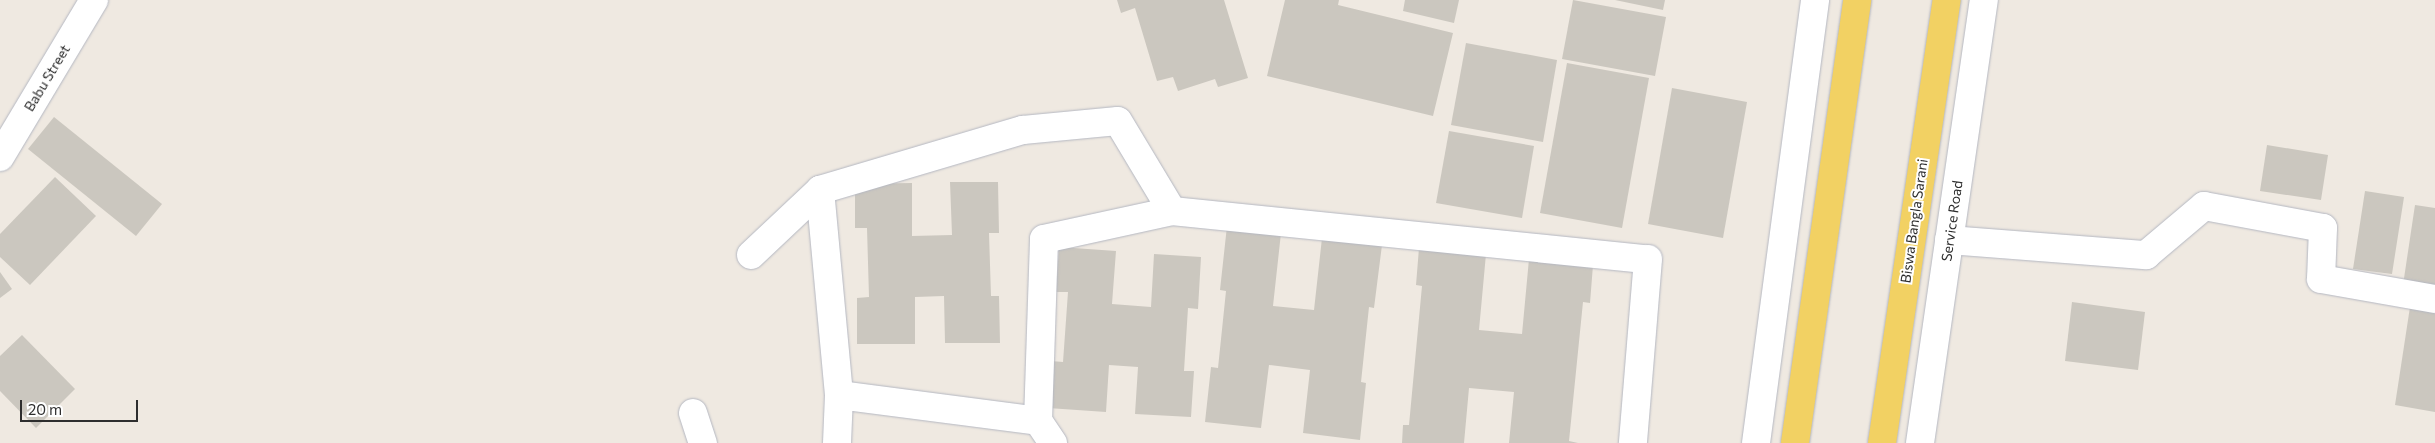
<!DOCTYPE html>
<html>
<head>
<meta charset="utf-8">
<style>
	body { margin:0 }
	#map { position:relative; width:2435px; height:443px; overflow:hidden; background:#efe9e1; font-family:Commissioner,sans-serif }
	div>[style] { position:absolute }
	.building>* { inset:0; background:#cbc7bf }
	.roads { filter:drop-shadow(0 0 1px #b4b7c1) drop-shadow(0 0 1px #b4b7c1) }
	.minor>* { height:28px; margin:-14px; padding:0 14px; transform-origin:14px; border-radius:14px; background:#fff }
	.tertiary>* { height:28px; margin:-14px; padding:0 14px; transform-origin:14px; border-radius:14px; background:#fff }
	.primary>* { height:28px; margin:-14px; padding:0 14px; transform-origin:14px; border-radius:14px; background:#f2d163 }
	span { translate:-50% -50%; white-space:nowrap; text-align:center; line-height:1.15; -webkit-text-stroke:4px #fff; paint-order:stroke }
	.street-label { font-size:14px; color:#2e2e2e }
	.scale { position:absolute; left:20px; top:400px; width:118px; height:22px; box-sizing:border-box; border:2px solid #2e2e2e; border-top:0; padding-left:6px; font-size:15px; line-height:18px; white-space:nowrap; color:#2e2e2e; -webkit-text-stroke:4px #fff; paint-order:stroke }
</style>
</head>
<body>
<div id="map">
	<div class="building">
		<div style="clip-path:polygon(1117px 0,1224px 0,1248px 78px,1218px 87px,1215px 79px,1178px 91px,1173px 77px,1157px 81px,1135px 8px,1121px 13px)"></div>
		<div style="clip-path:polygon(1285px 0,1339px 0,1338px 5px,1453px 33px,1433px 116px,1267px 76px)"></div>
		<div style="clip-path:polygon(1405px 0,1459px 0,1454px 23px,1403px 11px)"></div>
		<div style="clip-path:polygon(1573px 0,1666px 17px,1655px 76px,1562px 59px)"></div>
		<div style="clip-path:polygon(1615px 0,1665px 0,1663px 10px)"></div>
		<div style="clip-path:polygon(1466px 43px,1557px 60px,1543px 142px,1451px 125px)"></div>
		<div style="clip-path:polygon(1567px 63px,1649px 78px,1622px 228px,1540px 213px)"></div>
		<div style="clip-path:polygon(1672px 88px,1747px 102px,1723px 238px,1648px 224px)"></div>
		<div style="clip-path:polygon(54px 117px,162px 204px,136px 236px,28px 149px)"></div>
		<div style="clip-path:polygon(1449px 131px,1534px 146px,1522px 218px,1436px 203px)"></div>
		<div style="clip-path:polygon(2267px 145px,2328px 155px,2321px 200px,2260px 191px)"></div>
		<div style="clip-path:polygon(55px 177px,96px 216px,30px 285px,0 257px,0 234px)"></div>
		<div style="clip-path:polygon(950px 182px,998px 182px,999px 233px,989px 233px,991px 296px,999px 296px,1000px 343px,945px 343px,944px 296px,915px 297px,915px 344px,857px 344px,857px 298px,869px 297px,867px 228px,855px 228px,855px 184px,912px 183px,912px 236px,952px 235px)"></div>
		<div style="clip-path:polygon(2365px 191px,2404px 197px,2392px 274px,2353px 269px)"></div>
		<div style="clip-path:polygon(2415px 205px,2435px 208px,2435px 291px,2403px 285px)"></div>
		<div style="clip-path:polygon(1227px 226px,1281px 233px,1273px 306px,1314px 310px,1322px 238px,1382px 245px,1374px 308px,1369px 307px,1361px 382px,1366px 383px,1360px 440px,1303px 433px,1310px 370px,1269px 365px,1261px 428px,1205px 422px,1211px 367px,1218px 368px,1226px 291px,1220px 290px)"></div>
		<div style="clip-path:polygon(1059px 247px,1116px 251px,1112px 304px,1151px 307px,1154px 254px,1201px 257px,1198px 309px,1188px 308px,1184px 371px,1194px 371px,1191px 417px,1135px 414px,1138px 367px,1109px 365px,1106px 412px,1048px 408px,1051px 361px,1063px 362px,1068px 292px,1056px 292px)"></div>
		<div style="clip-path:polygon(1419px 248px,1486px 254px,1479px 330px,1522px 334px,1529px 259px,1593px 265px,1590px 303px,1583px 302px,1569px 441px,1578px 443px,1509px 443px,1514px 392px,1469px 388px,1464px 443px,1402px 443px,1403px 425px,1409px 425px,1422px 286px,1416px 285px)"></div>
		<div style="clip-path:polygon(0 272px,12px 289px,0 298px)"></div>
		<div style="clip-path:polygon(2072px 302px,2145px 312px,2138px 370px,2065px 361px)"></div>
		<div style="clip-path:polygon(2410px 307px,2435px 311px,2435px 412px,2395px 405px)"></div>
		<div style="clip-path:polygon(22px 335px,75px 389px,36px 428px,0 391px,0 356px)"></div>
	</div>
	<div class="roads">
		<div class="minor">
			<div style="left:0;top:157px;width:183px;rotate:-59.1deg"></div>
			<div style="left:820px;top:190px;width:206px;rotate:84.7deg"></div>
			<div style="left:1949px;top:240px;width:198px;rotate:4.4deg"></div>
			<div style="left:2146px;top:255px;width:76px;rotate:-40.2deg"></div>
			<div style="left:2204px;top:206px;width:121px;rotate:10.5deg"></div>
			<div style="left:2323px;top:228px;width:51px;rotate:92.2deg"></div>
			<div style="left:2321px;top:279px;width:116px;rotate:10deg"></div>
			<div style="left:751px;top:255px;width:95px;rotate:-43.3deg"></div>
			<div style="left:820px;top:190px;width:212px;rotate:-16.5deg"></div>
			<div style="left:1023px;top:130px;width:95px;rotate:-5.4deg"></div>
			<div style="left:1118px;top:121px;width:105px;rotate:59deg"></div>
			<div style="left:693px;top:413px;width:32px;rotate:72deg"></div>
			<div style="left:837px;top:443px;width:48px;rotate:-87.6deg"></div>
			<div style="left:839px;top:395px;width:201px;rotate:7.4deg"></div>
			<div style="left:1053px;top:443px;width:27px;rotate:-124deg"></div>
			<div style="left:1038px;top:421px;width:182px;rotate:-88.1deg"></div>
			<div style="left:1044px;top:239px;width:131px;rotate:-12.3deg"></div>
			<div style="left:1172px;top:211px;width:478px;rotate:5.8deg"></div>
			<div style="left:1648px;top:259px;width:185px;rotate:94.7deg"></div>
		</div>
		<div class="tertiary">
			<div style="left:1756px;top:443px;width:447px;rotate:-82.4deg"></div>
			<div style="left:1920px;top:443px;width:448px;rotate:-81.8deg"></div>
		</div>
		<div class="primary">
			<div style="left:1795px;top:443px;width:447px;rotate:-82deg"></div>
			<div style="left:1882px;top:443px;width:448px;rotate:-81.7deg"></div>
		</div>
	</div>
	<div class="street-label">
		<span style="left:47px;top:78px;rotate:-59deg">Babu Street</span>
		<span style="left:1914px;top:221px;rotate:-82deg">Biswa Bangla Sarani</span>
		<span style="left:1952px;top:221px;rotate:-82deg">Service Road</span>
	</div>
	<div class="scale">20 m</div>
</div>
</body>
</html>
